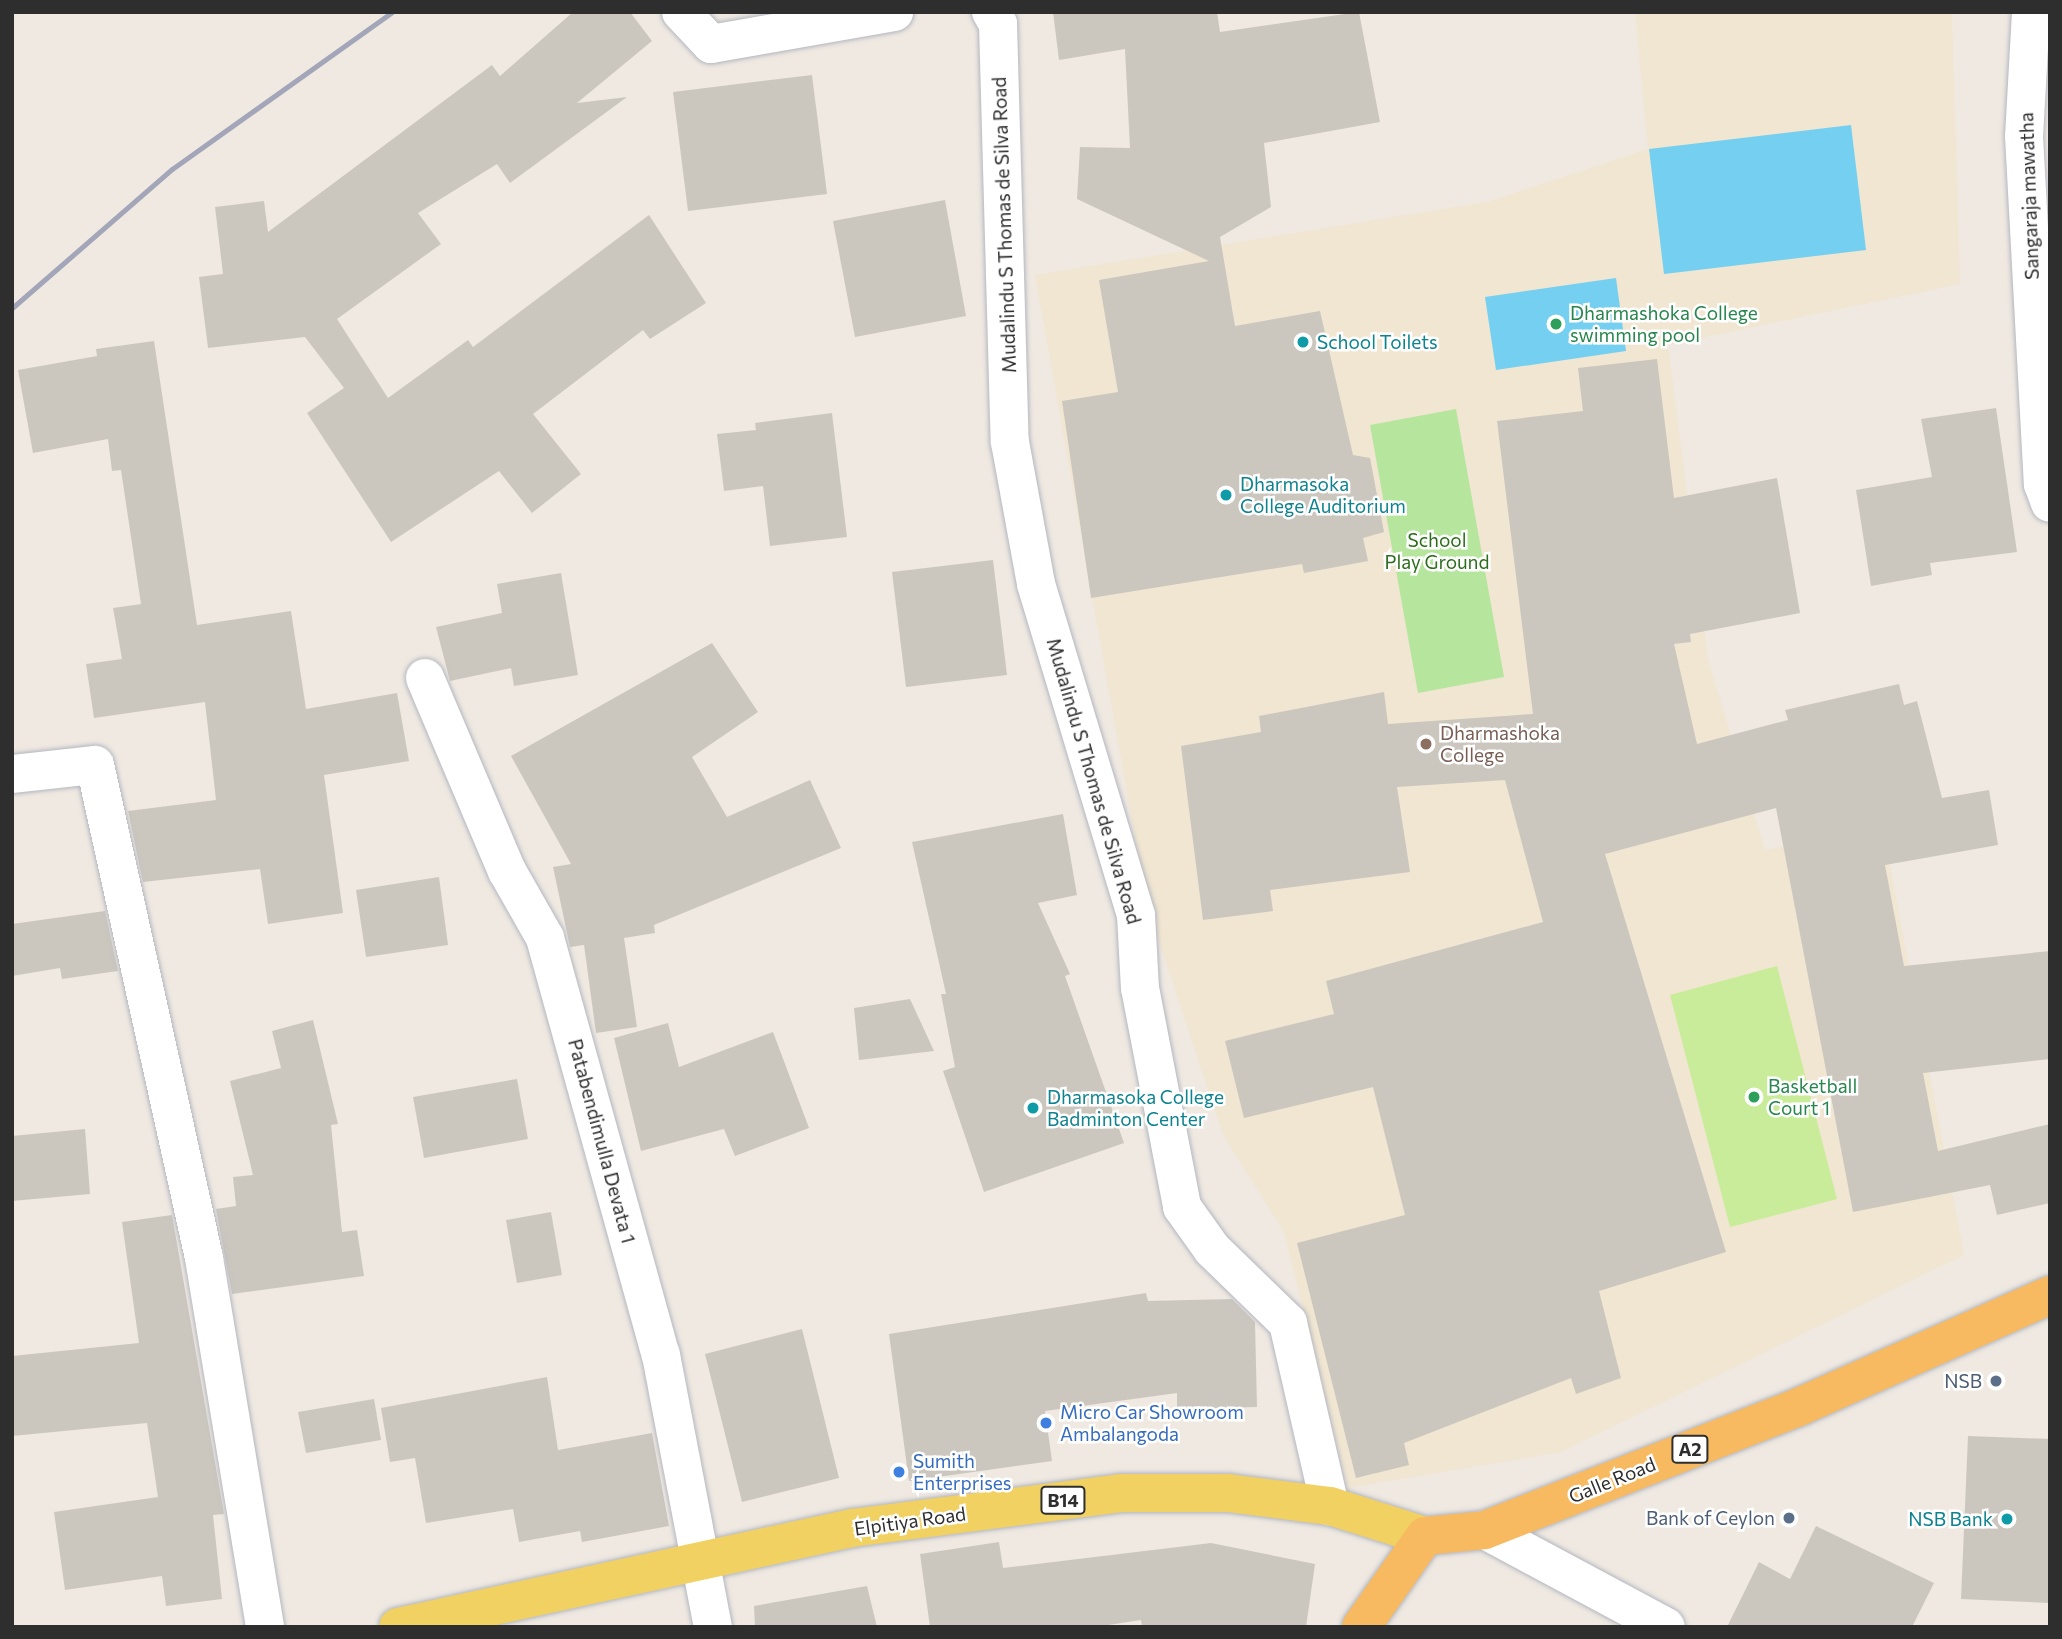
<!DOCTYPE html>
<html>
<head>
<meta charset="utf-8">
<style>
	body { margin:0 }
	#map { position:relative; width:2062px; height:1639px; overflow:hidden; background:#efe9e1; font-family:Commissioner,sans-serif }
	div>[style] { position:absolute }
	.education>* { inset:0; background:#f0e6d1 }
	.green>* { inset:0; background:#b6e59e }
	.pitch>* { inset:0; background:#c9ec9a }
	.water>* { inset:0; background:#75cff0 }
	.building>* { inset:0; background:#cbc7bf }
	.roads { filter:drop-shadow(0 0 2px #b4b7c1) drop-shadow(0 0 2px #b4b7c1) }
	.minor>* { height:38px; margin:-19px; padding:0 19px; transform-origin:19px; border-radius:19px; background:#fff }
	.primary>* { height:38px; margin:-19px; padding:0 19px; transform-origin:19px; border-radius:19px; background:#f2d163 }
	.trunk>* { height:38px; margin:-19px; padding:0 19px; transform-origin:19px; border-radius:19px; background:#f8ba60 }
	.rail>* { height:5px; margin:-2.5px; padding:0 2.5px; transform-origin:2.5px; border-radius:2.5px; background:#a3a6b8 }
	.dots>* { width:19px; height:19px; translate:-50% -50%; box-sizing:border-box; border:4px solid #fff; border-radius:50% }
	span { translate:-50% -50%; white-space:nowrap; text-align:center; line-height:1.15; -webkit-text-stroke:5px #fff; paint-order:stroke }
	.shield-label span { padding:2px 5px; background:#fff; border:2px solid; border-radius:5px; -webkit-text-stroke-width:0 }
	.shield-label { font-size:18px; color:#2e2e2e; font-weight:700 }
	.street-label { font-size:19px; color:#2e2e2e }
	.leisure-label { font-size:19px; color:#27864d }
	.left { translate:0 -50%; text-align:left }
	.culture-label { font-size:19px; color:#0d838f }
	.right { translate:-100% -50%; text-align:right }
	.park-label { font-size:19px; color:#2c6e1b }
	.education-label { font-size:19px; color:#785e54 }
	.service-label { font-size:19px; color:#4e5e75 }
	.shop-label { font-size:19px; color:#366cbe }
	.frame { position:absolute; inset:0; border:14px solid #2e2e2e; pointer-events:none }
</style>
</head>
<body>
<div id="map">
	<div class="education">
		<div style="clip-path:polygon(1635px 12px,1952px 12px,1960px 284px,1668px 345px,1708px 659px,1765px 850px,1883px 829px,1964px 1255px,1561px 1452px,1348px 1488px,1284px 1232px,1223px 1135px,1147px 905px,1035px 275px,1487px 202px,1648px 149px)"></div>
	</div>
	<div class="green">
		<div style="clip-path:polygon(1456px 409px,1504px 677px,1418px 693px,1370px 425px)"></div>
	</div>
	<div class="pitch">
		<div style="clip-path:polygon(1777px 966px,1837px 1199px,1730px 1227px,1670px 995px)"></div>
	</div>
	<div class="water">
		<div style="clip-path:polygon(1851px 125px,1866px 250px,1664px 274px,1649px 149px)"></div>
		<div style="clip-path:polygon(1616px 278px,1626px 351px,1496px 370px,1485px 297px)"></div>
	</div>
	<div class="building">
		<div style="clip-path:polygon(573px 12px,630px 12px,652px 41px,577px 103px,627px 97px,510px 183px,497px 164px,418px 213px,441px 244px,337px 319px,388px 398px,468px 340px,473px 347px,649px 215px,706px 303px,650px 339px,643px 330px,533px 414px,581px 474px,532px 513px,499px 471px,391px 542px,307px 413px,344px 388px,305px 337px,208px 348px,199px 277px,223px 274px,215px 207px,264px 201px,268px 232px,492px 65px,500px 76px)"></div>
		<div style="clip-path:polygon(1053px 12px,1217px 12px,1220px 32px,1359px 12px,1380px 122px,1264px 143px,1271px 207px,1220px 237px,1235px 326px,1320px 311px,1353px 455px,1370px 458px,1384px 532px,1363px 538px,1368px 561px,1304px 573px,1302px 564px,1091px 598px,1062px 401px,1118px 392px,1099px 280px,1209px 261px,1077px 199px,1080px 147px,1130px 148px,1125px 49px,1059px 60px)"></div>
		<div style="clip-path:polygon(812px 75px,827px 194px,688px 211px,673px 92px)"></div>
		<div style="clip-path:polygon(945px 200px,966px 316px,855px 337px,833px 221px)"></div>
		<div style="clip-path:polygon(154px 341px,197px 625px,291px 611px,306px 709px,397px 693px,409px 761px,324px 775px,343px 913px,268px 924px,260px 869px,143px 882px,128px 811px,216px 800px,205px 702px,94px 718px,86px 664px,122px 659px,113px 608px,141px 604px,121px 470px,112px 471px,108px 439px,33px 453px,18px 370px,97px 356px,96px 349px)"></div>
		<div style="clip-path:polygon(1657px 359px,1674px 498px,1777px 478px,1800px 613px,1690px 634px,1691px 642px,1674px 644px,1697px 744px,1788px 720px,1785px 710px,1899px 684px,1904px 705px,1917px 701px,1942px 798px,1989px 790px,1998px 845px,1885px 865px,1904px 966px,2050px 951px,2050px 1059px,1923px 1073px,1938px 1151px,2050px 1124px,2050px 1203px,1997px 1215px,1990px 1185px,1853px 1212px,1776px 808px,1605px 854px,1726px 1252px,1599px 1291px,1621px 1378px,1576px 1394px,1571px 1378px,1404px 1443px,1409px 1465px,1356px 1478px,1297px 1243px,1405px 1215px,1373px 1087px,1244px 1118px,1225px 1041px,1334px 1014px,1326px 981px,1543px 922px,1505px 780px,1397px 787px,1410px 872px,1270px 890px,1273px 911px,1203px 920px,1181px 746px,1261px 732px,1259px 716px,1384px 692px,1388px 724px,1533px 714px,1497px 421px,1583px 411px,1578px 368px)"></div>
		<div style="clip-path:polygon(1996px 408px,2017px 552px,1930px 563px,1932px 575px,1871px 586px,1856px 490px,1932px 477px,1921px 419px)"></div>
		<div style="clip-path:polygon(832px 413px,847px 537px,770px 546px,763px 486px,724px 491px,717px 434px,756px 430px,755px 423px)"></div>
		<div style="clip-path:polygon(993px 560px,1007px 675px,906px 687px,892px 572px)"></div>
		<div style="clip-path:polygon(561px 573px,578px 675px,514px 686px,511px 668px,450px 681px,436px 627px,502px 613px,497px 584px)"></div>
		<div style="clip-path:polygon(712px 643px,758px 712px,692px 757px,727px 817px,810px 780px,841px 848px,654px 925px,655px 933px,624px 938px,637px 1027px,596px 1033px,584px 945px,570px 947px,553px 867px,571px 864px,511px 756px)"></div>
		<div style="clip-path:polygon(1063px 814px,1077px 895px,1038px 903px,1070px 974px,1065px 976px,1124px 1143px,984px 1192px,943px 1071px,955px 1067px,941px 994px,946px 994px,912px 842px)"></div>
		<div style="clip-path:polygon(439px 877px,448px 945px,366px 957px,356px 890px)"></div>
		<div style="clip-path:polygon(105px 911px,118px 971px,62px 979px,60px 968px,12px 976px,12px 924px)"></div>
		<div style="clip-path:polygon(910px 999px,934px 1051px,859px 1060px,854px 1008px)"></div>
		<div style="clip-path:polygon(313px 1020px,338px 1124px,331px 1125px,342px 1232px,357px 1230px,364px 1276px,232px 1294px,216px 1209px,236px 1206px,233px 1177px,253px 1175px,230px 1081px,281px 1068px,272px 1031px)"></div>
		<div style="clip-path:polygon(668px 1023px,679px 1067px,773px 1032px,809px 1128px,735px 1156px,724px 1129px,641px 1151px,614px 1038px)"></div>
		<div style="clip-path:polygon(517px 1079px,528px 1139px,424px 1158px,413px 1097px)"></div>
		<div style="clip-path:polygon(85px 1129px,90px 1194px,12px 1201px,12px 1136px)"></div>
		<div style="clip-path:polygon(551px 1212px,562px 1275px,517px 1283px,506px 1220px)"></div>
		<div style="clip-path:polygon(172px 1215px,224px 1514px,213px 1515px,222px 1599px,166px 1606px,162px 1576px,65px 1590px,54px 1512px,158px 1497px,147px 1423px,12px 1436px,12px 1356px,139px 1343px,122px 1222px)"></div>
		<div style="clip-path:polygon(1146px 1293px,1148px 1301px,1232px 1299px,1255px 1322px,1257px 1407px,1177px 1409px,1177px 1393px,1045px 1411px,1052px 1461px,909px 1481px,889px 1334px)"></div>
		<div style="clip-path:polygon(802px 1329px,839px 1478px,742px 1502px,705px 1354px)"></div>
		<div style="clip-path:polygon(547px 1377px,558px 1450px,652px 1433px,669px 1526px,582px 1542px,580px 1531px,519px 1542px,513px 1509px,426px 1523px,415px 1458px,390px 1462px,381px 1408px)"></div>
		<div style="clip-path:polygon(374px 1399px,381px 1440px,306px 1453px,298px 1412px)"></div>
		<div style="clip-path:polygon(1968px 1436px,2050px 1439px,2050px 1603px,1961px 1599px)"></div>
		<div style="clip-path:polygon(1816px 1526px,1934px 1583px,1912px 1627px,1727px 1627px,1759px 1562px,1790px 1579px)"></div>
		<div style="clip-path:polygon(999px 1542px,1003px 1568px,1211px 1543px,1315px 1564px,1306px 1627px,1142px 1627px,1141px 1620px,1095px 1627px,930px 1627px,920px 1554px)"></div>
		<div style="clip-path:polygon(867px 1586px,877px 1627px,755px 1627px,754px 1606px)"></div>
	</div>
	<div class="roads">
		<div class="minor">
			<div style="left:681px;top:12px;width:44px;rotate:46.8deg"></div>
			<div style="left:711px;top:44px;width:186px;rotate:-9.9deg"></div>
			<div style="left:991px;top:12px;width:14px;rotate:60deg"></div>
			<div style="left:998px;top:24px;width:418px;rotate:88.4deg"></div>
			<div style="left:1010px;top:442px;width:144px;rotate:79.6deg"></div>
			<div style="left:1036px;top:584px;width:346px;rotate:73.2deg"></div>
			<div style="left:1136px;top:915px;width:73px;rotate:86.9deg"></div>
			<div style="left:1140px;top:988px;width:223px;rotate:79.1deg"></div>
			<div style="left:1182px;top:1207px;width:52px;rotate:54.5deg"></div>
			<div style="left:1212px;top:1249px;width:106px;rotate:44.2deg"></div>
			<div style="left:1288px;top:1323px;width:188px;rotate:77.1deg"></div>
			<div style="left:2031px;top:12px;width:124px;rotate:93.2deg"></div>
			<div style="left:2024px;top:136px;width:349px;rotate:86.9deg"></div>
			<div style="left:2043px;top:484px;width:20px;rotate:70deg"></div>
			<div style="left:425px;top:678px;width:210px;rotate:67deg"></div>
			<div style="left:507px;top:871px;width:77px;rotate:60.4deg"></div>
			<div style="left:545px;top:938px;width:433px;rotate:74.5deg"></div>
			<div style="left:661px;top:1355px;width:277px;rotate:79.2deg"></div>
			<div style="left:12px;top:774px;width:83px;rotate:-6.2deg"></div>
			<div style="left:95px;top:765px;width:505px;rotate:77.53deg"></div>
			<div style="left:204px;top:1258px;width:374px;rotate:80.6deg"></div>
			<div style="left:1485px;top:1530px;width:205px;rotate:28.2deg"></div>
		</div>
		<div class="primary">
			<div style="left:398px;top:1627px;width:465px;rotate:-12.3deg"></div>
			<div style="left:852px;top:1528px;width:271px;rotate:-7.4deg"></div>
			<div style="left:1121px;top:1493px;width:107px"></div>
			<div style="left:1228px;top:1493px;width:103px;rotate:7.3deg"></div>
			<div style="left:1330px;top:1506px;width:100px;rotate:17.5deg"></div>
		</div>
		<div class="trunk">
			<div style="left:1361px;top:1627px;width:111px;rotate:-54.9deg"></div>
			<div style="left:1425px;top:1536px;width:60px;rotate:-5.7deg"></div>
			<div style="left:1485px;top:1530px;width:337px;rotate:-21.4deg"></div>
			<div style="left:1799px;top:1407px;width:275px;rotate:-24deg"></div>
		</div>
	</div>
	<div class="rail">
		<div style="left:12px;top:308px;width:212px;rotate:-41deg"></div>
		<div style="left:172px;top:169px;width:270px;rotate:-35.5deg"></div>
	</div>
	<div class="dots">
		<div style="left:1556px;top:324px;background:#2e9e5b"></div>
		<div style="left:1303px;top:342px;background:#0f9aa8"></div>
		<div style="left:1226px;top:495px;background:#0f9aa8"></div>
		<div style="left:1426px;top:744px;background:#8d6e63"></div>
		<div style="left:1754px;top:1097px;background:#2e9e5b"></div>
		<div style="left:1033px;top:1108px;background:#0f9aa8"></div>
		<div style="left:1996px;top:1381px;background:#5c6f8a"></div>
		<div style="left:1046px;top:1423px;background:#3f7fe0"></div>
		<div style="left:899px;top:1472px;background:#3f7fe0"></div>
		<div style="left:1789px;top:1518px;background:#5c6f8a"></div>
		<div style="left:2007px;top:1519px;background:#0f9aa8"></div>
	</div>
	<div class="shield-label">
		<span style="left:1690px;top:1449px">A2</span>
		<span style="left:1063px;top:1500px">B14</span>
	</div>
	<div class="street-label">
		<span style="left:2029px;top:196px;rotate:-92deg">Sangaraja mawatha</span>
		<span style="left:1004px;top:225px;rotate:-92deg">Mudalindu S Thomas de Silva Road</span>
		<span style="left:1094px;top:781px;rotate:74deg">Mudalindu S Thomas de Silva Road</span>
		<span style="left:602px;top:1141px;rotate:75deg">Patabendimulla Devata 1</span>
		<span style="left:1612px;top:1480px;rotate:-22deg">Galle Road</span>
		<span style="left:910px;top:1521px;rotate:-8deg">Elpitiya Road</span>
	</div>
	<div class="leisure-label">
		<span class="left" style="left:1570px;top:324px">Dharmashoka College<br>swimming pool</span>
		<span class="left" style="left:1768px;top:1097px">Basketball<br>Court 1</span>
	</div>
	<div class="culture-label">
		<span class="left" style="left:1317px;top:342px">School Toilets</span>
		<span class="left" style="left:1240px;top:495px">Dharmasoka<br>College Auditorium</span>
		<span class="left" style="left:1047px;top:1108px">Dharmasoka College<br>Badminton Center</span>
		<span class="right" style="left:1993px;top:1519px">NSB Bank</span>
	</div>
	<div class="park-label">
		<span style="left:1437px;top:551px">School<br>Play Ground</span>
	</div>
	<div class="education-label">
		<span class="left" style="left:1440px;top:744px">Dharmashoka<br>College</span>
	</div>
	<div class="service-label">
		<span class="right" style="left:1982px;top:1381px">NSB</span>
		<span class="right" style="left:1775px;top:1518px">Bank of Ceylon</span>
	</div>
	<div class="shop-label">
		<span class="left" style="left:1060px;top:1423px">Micro Car Showroom<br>Ambalangoda</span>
		<span class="left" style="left:913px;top:1472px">Sumith<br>Enterprises</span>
	</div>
	<div class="frame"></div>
</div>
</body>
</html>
